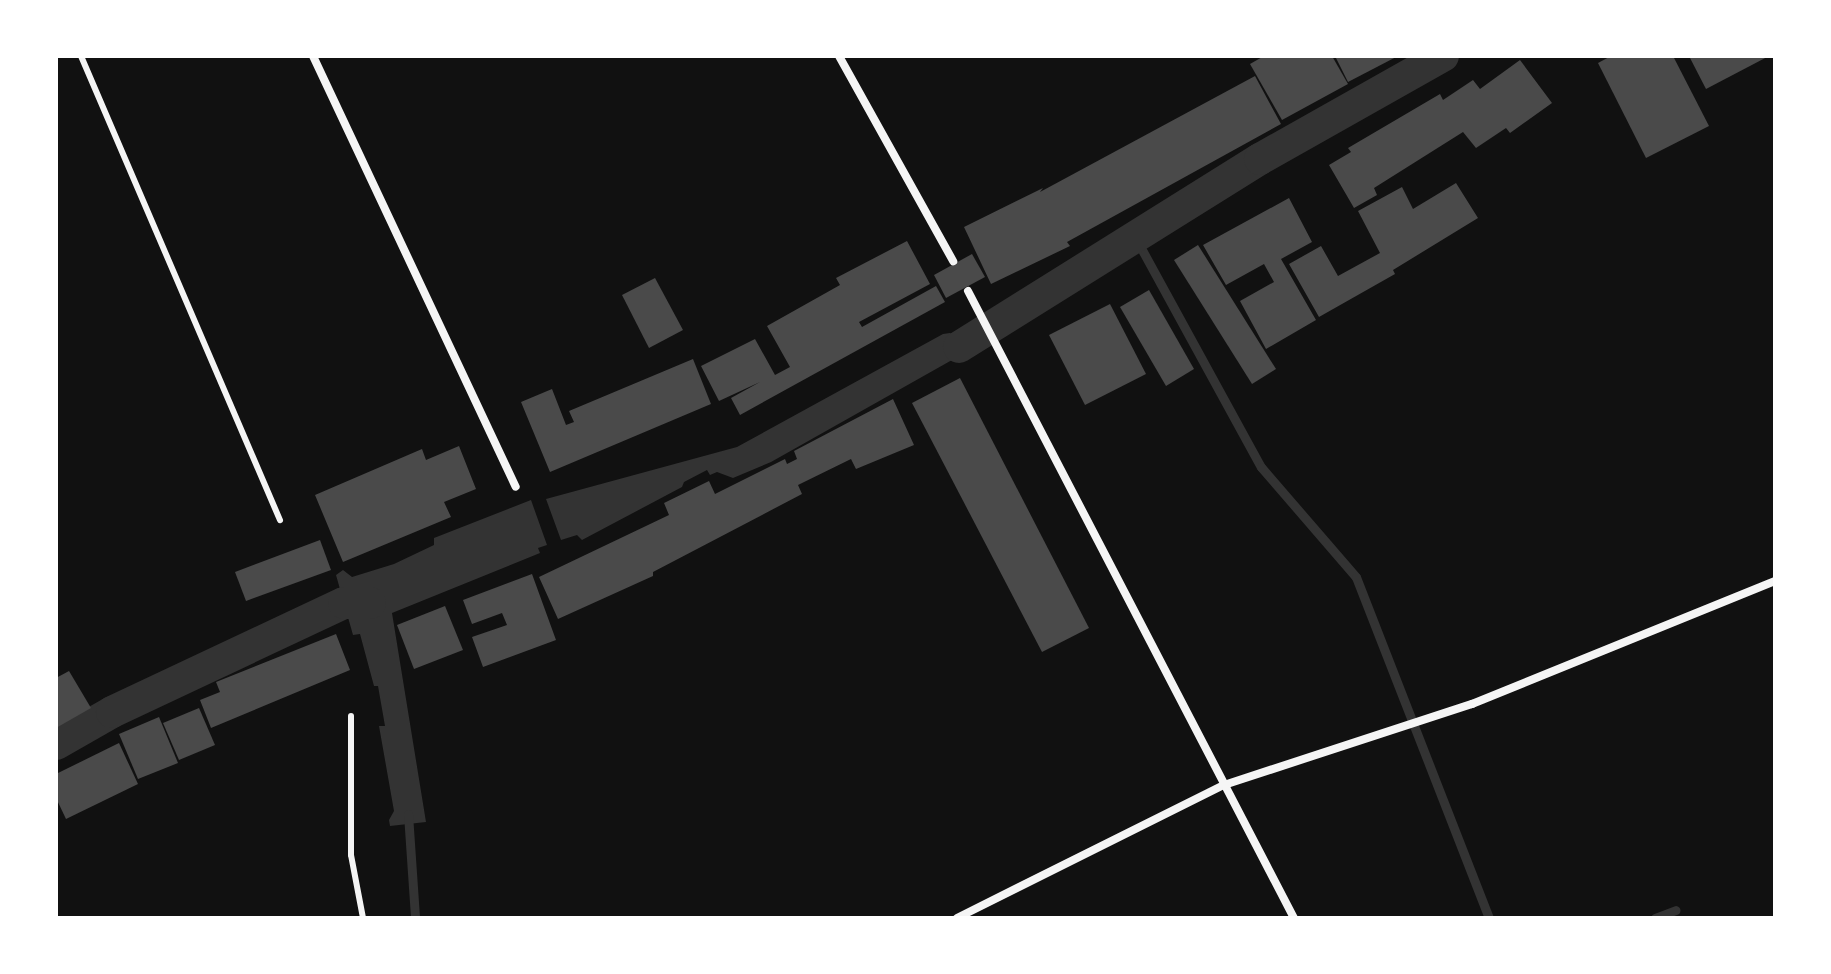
<!DOCTYPE html>
<html>
<head>
<meta charset="utf-8">
<style>
	body { margin:0 }
	#map { position:relative; width:1831px; height:974px; overflow:hidden; background:#111; font-family:"PT Sans",sans-serif }
	div>[style] { position:absolute }
	.water>* { inset:0; background:#333 }
	.stream>* { height:9px; margin:-4.5px; padding:0 4.5px; transform-origin:4.5px; border-radius:4.5px; background:#333 }
	.canal>* { height:32px; margin:-16px; padding:0 16px; transform-origin:16px; border-radius:16px; background:#333 }
	.building>* { inset:0; background:#4a4a4a }
	.service>* { height:6px; margin:-3px; padding:0 3px; transform-origin:3px; border-radius:3px; background:#f5f5f5 }
	.minor>* { height:8px; margin:-4px; padding:0 4px; transform-origin:4px; border-radius:4px; background:#f5f5f5 }
	span { translate:-50% -50%; white-space:nowrap; text-align:center; line-height:1.15; -webkit-text-stroke:7px #fff; paint-order:stroke }
	.frame { position:absolute; inset:0; border:58px solid #fff; pointer-events:none }
</style>
</head>
<body>
<div id="map">
	<div class="water">
		<div style="clip-path:polygon(950px 333px,958px 339px,959px 347px,952px 360px,771px 462px,733px 478px,717px 472px,710px 475px,707px 470px,684px 482px,682px 487px,582px 540px,577px 535px,561px 540px,546px 499px,737px 447px,943px 334px)"></div>
		<div style="clip-path:polygon(531px 500px,547px 545px,538px 548px,540px 553px,392px 613px,426px 822px,390px 826px,389px 820px,394px 811px,379px 726px,385px 726px,378px 686px,374px 686px,360px 634px,353px 635px,336px 575px,343px 570px,352px 577px,394px 564px,434px 545px,434px 538px)"></div>
	</div>
	<div class="stream">
		<div style="left:1135px;top:237px;width:262px;rotate:61.3deg"></div>
		<div style="left:1261px;top:467px;width:145px;rotate:49.2deg"></div>
		<div style="left:1356px;top:577px;width:366px;rotate:68.7deg"></div>
		<div style="left:408px;top:814px;width:104px;rotate:86.1deg"></div>
		<div style="left:1655px;top:918px;width:22px;rotate:-21deg"></div>
	</div>
	<div class="canal">
		<div style="left:959px;top:347px;width:355px;rotate:-32deg"></div>
		<div style="left:1260px;top:159px;width:210px;rotate:-29.4deg"></div>
		<div style="left:56px;top:744px;width:64px;rotate:-29.7deg"></div>
		<div style="left:112px;top:712px;width:256px;rotate:-25.2deg"></div>
		<div style="left:344px;top:603px;width:26px"></div>
	</div>
	<div class="building">
		<div style="clip-path:polygon(1264px 56px,1332px 56px,1348px 84px,1282px 120px,1250px 64px)"></div>
		<div style="clip-path:polygon(1335px 56px,1398px 56px,1348px 82px)"></div>
		<div style="clip-path:polygon(1611px 56px,1673px 56px,1709px 126px,1646px 158px,1598px 63px)"></div>
		<div style="clip-path:polygon(1689px 56px,1769px 56px,1706px 89px)"></div>
		<div style="clip-path:polygon(1520px 60px,1552px 103px,1510px 133px,1506px 128px,1476px 148px,1463px 132px,1374px 188px,1377px 195px,1354px 208px,1329px 165px,1351px 152px,1348px 148px,1440px 94px,1443px 100px,1473px 80px,1480px 89px)"></div>
		<div style="clip-path:polygon(1255px 76px,1281px 124px,1067px 242px,1070px 246px,991px 284px,964px 227px,1043px 188px,1040px 192px)"></div>
		<div style="clip-path:polygon(1456px 183px,1478px 218px,1393px 270px,1395px 274px,1319px 317px,1289px 264px,1321px 246px,1338px 276px,1380px 253px,1358px 211px,1402px 187px,1413px 209px)"></div>
		<div style="clip-path:polygon(1289px 198px,1312px 242px,1281px 259px,1316px 320px,1266px 349px,1240px 301px,1274px 282px,1264px 264px,1226px 285px,1203px 245px)"></div>
		<div style="clip-path:polygon(907px 241px,930px 284px,859px 322px,862px 327px,936px 286px,945px 302px,740px 415px,731px 398px,760px 382px,719px 401px,701px 366px,755px 339px,775px 375px,790px 367px,767px 326px,840px 285px,836px 278px)"></div>
		<div style="clip-path:polygon(1198px 245px,1276px 369px,1252px 384px,1174px 260px)"></div>
		<div style="clip-path:polygon(972px 254px,985px 277px,946px 298px,934px 275px)"></div>
		<div style="clip-path:polygon(655px 278px,683px 330px,649px 348px,622px 295px)"></div>
		<div style="clip-path:polygon(1149px 290px,1194px 369px,1166px 386px,1120px 307px)"></div>
		<div style="clip-path:polygon(1110px 304px,1146px 374px,1085px 405px,1049px 335px)"></div>
		<div style="clip-path:polygon(693px 359px,711px 404px,550px 472px,521px 402px,552px 389px,566px 425px,574px 422px,569px 411px)"></div>
		<div style="clip-path:polygon(960px 378px,1089px 628px,1042px 652px,912px 403px)"></div>
		<div style="clip-path:polygon(893px 399px,914px 445px,856px 469px,851px 459px,798px 485px,802px 494px,653px 572px,653px 576px,558px 619px,539px 577px,669px 515px,664px 503px,709px 481px,715px 494px,785px 459px,787px 464px,797px 459px,794px 451px)"></div>
		<div style="clip-path:polygon(459px 446px,476px 489px,444px 502px,451px 517px,343px 562px,315px 495px,422px 449px,426px 460px)"></div>
		<div style="clip-path:polygon(320px 540px,331px 570px,246px 601px,235px 572px)"></div>
		<div style="clip-path:polygon(532px 574px,556px 640px,483px 667px,472px 637px,507px 625px,502px 613px,472px 624px,463px 600px)"></div>
		<div style="clip-path:polygon(445px 606px,463px 650px,414px 669px,397px 625px)"></div>
		<div style="clip-path:polygon(336px 634px,350px 670px,211px 728px,200px 700px,220px 692px,216px 682px)"></div>
		<div style="clip-path:polygon(69px 671px,91px 708px,56px 728px,56px 678px)"></div>
		<div style="clip-path:polygon(199px 708px,215px 745px,179px 760px,163px 723px)"></div>
		<div style="clip-path:polygon(159px 717px,178px 763px,138px 779px,119px 734px)"></div>
		<div style="clip-path:polygon(119px 743px,138px 784px,66px 819px,56px 798px,56px 774px)"></div>
	</div>
	<div class="service">
		<div style="left:81px;top:56px;width:505px;rotate:66.79deg"></div>
		<div style="left:351px;top:716px;width:139px;rotate:90deg"></div>
		<div style="left:351px;top:855px;width:64px;rotate:79.2deg"></div>
	</div>
	<div class="minor">
		<div style="left:313px;top:56px;width:476px;rotate:64.8deg"></div>
		<div style="left:839px;top:56px;width:235px;rotate:60.9deg"></div>
		<div style="left:968px;top:291px;width:707px;rotate:62.53deg"></div>
		<div style="left:957px;top:918px;width:298px;rotate:-26.5deg"></div>
		<div style="left:1224px;top:785px;width:261px;rotate:-18.1deg"></div>
		<div style="left:1472px;top:704px;width:327px;rotate:-22.1deg"></div>
	</div>
	<div class="frame"></div>
</div>
</body>
</html>
